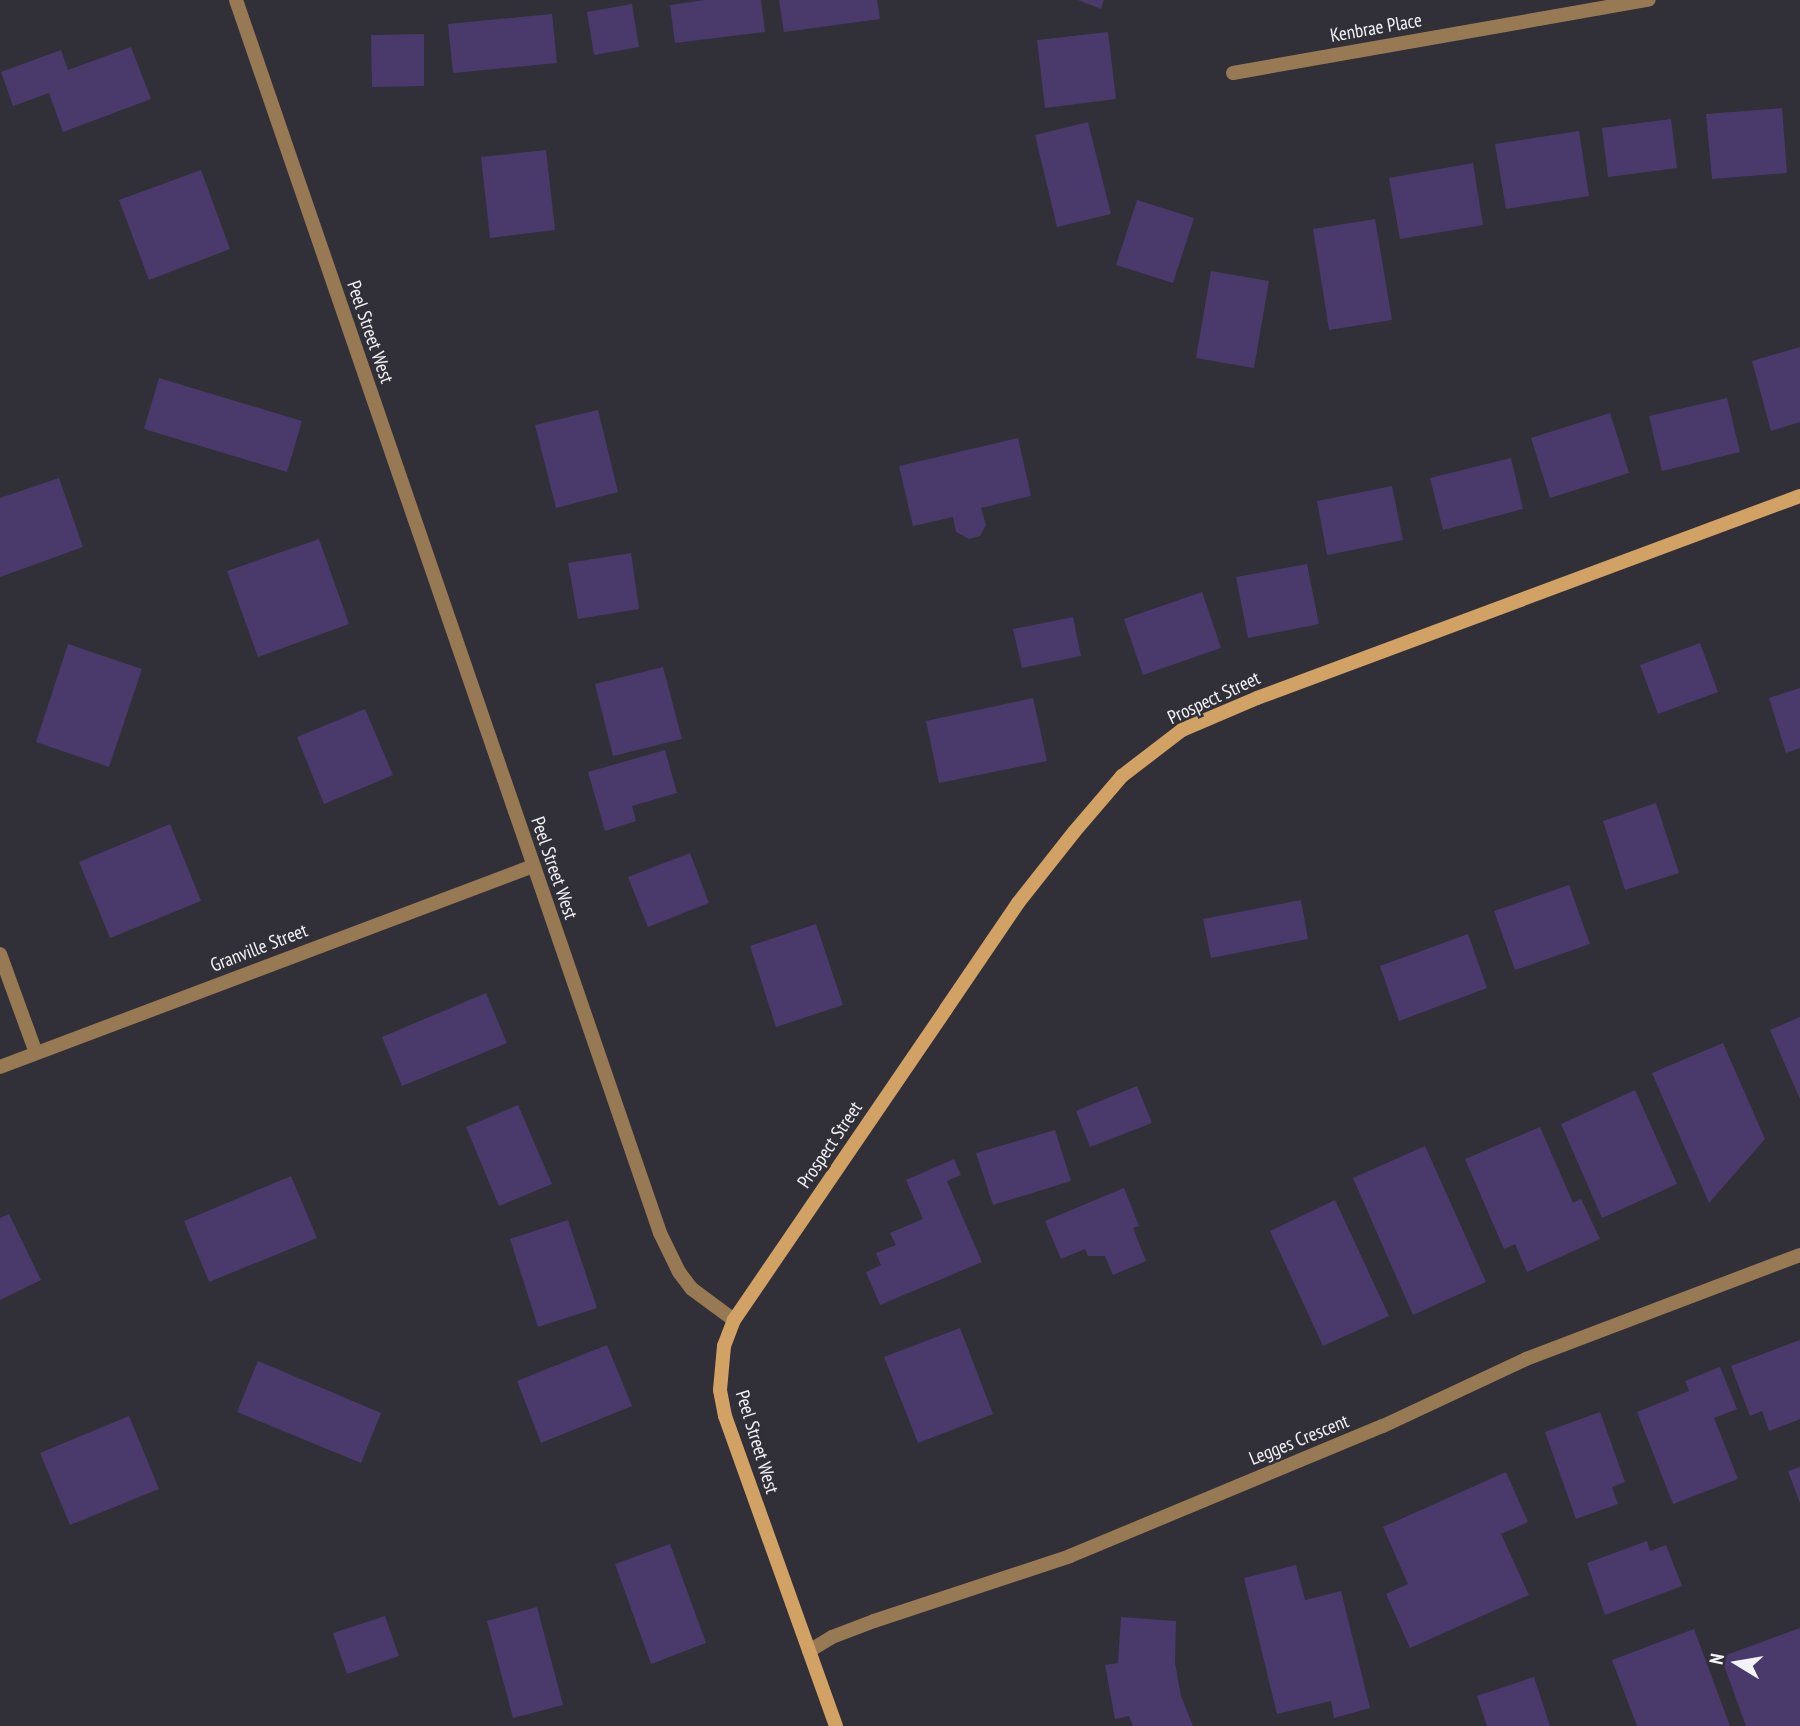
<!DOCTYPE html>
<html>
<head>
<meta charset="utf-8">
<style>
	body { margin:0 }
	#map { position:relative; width:1800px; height:1726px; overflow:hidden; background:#312f37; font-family:"PT Sans Narrow",sans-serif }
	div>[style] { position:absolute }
	.building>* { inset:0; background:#4a3a6b }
	.street>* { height:14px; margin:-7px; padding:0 7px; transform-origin:7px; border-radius:7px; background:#977954 }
	.secondary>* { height:14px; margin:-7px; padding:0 7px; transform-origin:7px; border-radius:7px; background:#d2a265 }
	span { translate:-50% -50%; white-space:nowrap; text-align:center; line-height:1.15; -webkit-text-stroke:5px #312f37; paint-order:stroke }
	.street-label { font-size:19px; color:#f4f3f8 }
	.north { position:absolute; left:1702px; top:1628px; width:70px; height:70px; -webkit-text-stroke:5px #312f37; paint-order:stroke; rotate:281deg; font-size:19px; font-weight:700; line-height:28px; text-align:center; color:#f4f3f8 }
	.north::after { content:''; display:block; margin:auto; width:24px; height:32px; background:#f4f3f8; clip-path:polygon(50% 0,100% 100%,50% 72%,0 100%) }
</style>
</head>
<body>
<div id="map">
	<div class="building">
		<div style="clip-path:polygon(705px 0,761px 0,765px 32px,675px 43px,670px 5px)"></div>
		<div style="clip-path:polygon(779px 0,877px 0,880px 19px,784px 32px)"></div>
		<div style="clip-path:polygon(1078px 0,1104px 0,1101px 9px)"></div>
		<div style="clip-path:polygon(632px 4px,639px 47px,594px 55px,587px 12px)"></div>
		<div style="clip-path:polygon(552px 14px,557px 63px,453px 73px,448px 24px)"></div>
		<div style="clip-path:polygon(1108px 32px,1116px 99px,1045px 108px,1037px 40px)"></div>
		<div style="clip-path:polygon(424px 34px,424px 86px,372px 87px,371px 35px)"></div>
		<div style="clip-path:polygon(131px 47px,151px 99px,63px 132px,49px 93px,13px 106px,1px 72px,61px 50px,68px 70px)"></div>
		<div style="clip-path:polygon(1782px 108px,1787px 173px,1712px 179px,1706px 114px)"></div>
		<div style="clip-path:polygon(1671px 119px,1677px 168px,1608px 177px,1602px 128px)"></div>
		<div style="clip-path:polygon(1088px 122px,1111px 214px,1057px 227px,1035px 135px)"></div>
		<div style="clip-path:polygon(1579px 131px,1589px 196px,1506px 209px,1495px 144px)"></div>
		<div style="clip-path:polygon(546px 150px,555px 230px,490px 238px,481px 157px)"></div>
		<div style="clip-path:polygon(1473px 163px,1483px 225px,1400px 239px,1389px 178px)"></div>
		<div style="clip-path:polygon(201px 170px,230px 249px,149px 280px,119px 200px)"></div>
		<div style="clip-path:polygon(1137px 200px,1194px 218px,1173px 283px,1116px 265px)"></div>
		<div style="clip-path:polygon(1375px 219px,1392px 320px,1329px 330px,1313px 229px)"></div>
		<div style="clip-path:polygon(1211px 271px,1269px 281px,1254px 368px,1196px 358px)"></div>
		<div style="clip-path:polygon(1800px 347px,1800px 422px,1771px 431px,1752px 361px)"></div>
		<div style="clip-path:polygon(159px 378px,302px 421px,287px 472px,144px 429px)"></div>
		<div style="clip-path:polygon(1727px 398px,1740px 452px,1662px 471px,1649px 416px)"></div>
		<div style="clip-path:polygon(598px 410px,618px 492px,556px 508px,535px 425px)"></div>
		<div style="clip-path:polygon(1610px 413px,1629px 473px,1550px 498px,1531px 438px)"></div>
		<div style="clip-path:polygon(1018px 438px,1031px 496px,981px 508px,986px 525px,980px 536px,969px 539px,956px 532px,953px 517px,913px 526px,899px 466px)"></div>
		<div style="clip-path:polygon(1511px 458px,1523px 509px,1443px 530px,1430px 478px)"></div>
		<div style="clip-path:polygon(59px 478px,83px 547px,0 577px,0 498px)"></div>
		<div style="clip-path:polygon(1392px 486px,1403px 540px,1327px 555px,1317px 501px)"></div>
		<div style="clip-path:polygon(319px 539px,349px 624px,258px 657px,227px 571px)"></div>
		<div style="clip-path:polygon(631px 553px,639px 609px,578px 619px,568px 563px)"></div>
		<div style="clip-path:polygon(1307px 564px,1319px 624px,1248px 638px,1236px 577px)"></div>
		<div style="clip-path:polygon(1202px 592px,1221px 648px,1143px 675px,1124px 619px)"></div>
		<div style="clip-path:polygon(1073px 617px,1081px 656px,1022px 668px,1013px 629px)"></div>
		<div style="clip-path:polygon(1700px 643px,1718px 692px,1658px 714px,1640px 665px)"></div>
		<div style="clip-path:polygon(68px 644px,142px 669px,109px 767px,36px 742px)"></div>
		<div style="clip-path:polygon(663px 667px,682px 739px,613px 756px,595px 684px)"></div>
		<div style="clip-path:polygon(1800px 688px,1800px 748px,1786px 753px,1769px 698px)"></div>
		<div style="clip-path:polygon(1033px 698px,1047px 761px,939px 783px,926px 721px)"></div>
		<div style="clip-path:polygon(365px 709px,393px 775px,324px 804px,297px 737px)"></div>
		<div style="clip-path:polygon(665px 750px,677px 793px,632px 806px,636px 821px,605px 831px,588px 772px)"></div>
		<div style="clip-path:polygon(1656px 803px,1679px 873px,1625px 890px,1603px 821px)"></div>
		<div style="clip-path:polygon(170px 824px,201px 901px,110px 938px,79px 862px)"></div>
		<div style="clip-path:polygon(690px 853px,709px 903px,648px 927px,628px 877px)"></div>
		<div style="clip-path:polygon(1569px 885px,1590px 944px,1515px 970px,1494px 911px)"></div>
		<div style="clip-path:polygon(1301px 900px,1308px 939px,1211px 958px,1203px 919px)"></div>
		<div style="clip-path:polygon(816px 924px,843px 1005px,776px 1027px,750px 946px)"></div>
		<div style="clip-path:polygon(1468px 934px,1487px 988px,1399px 1021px,1380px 966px)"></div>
		<div style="clip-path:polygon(486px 993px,507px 1043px,402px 1086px,382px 1037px)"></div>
		<div style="clip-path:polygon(1800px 1017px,1800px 1099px,1770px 1030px)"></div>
		<div style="clip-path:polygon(1723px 1043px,1765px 1139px,1709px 1203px,1652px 1073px)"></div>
		<div style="clip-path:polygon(1137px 1086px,1152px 1123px,1090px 1147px,1076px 1111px)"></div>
		<div style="clip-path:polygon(1635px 1090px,1677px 1184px,1602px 1218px,1561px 1124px)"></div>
		<div style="clip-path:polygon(518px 1105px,552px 1184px,499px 1206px,466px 1127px)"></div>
		<div style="clip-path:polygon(1540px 1127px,1573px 1203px,1581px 1199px,1600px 1239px,1527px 1272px,1515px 1244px,1504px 1249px,1465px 1159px)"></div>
		<div style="clip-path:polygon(1055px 1130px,1071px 1181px,993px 1205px,976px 1153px)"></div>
		<div style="clip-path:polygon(1425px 1146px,1486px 1282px,1413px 1315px,1353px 1178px)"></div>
		<div style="clip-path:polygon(954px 1159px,961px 1175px,947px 1181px,982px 1262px,880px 1305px,866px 1272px,881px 1265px,876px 1253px,896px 1245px,890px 1233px,923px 1219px,906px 1180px)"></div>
		<div style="clip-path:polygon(291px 1176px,317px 1238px,209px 1282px,184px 1221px)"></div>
		<div style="clip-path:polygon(1124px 1188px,1139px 1226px,1133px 1228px,1146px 1261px,1113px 1275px,1105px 1256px,1088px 1256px,1085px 1249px,1061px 1259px,1045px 1221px)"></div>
		<div style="clip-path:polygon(1335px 1200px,1389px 1316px,1323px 1346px,1270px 1231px)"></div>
		<div style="clip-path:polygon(9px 1214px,41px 1280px,0 1300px,0 1218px)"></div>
		<div style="clip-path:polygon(568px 1220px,597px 1308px,538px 1327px,510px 1239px)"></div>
		<div style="clip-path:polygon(960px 1328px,993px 1414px,918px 1443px,884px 1357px)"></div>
		<div style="clip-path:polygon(1800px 1340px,1800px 1419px,1769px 1431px,1762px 1411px,1750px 1416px,1731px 1366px)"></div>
		<div style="clip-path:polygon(607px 1345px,632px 1406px,541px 1443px,517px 1381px)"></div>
		<div style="clip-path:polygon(258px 1361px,381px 1413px,361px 1463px,237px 1412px)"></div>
		<div style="clip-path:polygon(1720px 1367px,1737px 1409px,1714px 1418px,1738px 1479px,1673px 1504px,1637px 1412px,1689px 1391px,1685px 1381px)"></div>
		<div style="clip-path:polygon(1600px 1412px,1625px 1482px,1612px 1487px,1618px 1504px,1576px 1519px,1545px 1432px)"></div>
		<div style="clip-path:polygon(129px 1416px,159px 1489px,70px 1525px,40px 1453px)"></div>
		<div style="clip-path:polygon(1800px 1467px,1800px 1503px,1788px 1471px)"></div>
		<div style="clip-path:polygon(1506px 1472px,1528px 1522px,1501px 1534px,1529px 1595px,1410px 1648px,1386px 1594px,1408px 1584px,1383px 1527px)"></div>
		<div style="clip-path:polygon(1647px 1541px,1650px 1551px,1666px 1545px,1682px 1586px,1605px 1615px,1587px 1563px)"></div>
		<div style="clip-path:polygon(670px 1544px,706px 1643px,651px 1664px,615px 1564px)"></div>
		<div style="clip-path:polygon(1296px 1565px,1305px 1600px,1341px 1591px,1370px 1708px,1334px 1718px,1331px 1701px,1277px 1714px,1244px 1578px)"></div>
		<div style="clip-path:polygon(537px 1607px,563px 1705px,513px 1718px,487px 1621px)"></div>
		<div style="clip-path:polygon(385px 1616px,399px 1656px,347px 1674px,333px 1633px)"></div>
		<div style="clip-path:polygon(1121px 1617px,1176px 1621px,1175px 1663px,1181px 1696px,1193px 1726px,1133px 1726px,1129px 1716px,1115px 1719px,1105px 1665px,1118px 1663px)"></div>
		<div style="clip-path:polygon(1800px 1628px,1800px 1726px,1746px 1726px,1721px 1657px)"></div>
		<div style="clip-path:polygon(1694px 1629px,1730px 1726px,1637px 1726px,1612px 1660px)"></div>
		<div style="clip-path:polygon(1534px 1677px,1550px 1726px,1487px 1726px,1477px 1696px)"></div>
	</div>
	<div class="street">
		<div style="left:236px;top:0;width:1304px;rotate:71.02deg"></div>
		<div style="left:660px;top:1233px;width:43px;rotate:64deg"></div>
		<div style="left:679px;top:1272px;width:21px;rotate:53deg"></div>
		<div style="left:692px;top:1289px;width:52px;rotate:36.4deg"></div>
		<div style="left:1233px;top:73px;width:422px;rotate:-10deg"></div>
		<div style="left:0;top:954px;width:105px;rotate:70deg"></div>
		<div style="left:0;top:1067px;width:570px;rotate:-20.66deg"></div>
		<div style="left:809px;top:1651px;width:27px;rotate:-31deg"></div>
		<div style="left:832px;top:1637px;width:45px;rotate:-20.9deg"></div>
		<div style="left:874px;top:1621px;width:206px;rotate:-18.3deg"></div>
		<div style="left:1070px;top:1556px;width:339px;rotate:-22.6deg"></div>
		<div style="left:1383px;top:1426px;width:158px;rotate:-25.1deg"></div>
		<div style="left:1526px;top:1359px;width:293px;rotate:-20.8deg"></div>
	</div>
	<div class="secondary">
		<div style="left:836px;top:1726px;width:329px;rotate:-109.7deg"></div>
		<div style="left:725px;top:1416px;width:26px;rotate:-101deg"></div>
		<div style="left:720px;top:1390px;width:44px;rotate:-84.8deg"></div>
		<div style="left:724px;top:1346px;width:28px;rotate:-69deg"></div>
		<div style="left:734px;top:1320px;width:376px;rotate:-55.7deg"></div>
		<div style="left:946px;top:1009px;width:128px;rotate:-55.8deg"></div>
		<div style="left:1018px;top:903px;width:90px;rotate:-51.7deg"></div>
		<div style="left:1074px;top:832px;width:74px;rotate:-49.4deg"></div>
		<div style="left:1122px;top:776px;width:76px;rotate:-37.5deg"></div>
		<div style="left:1182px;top:730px;width:82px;rotate:-23.1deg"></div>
		<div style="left:1257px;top:698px;width:579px;rotate:-20.41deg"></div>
	</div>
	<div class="street-label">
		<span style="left:1376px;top:28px;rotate:-10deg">Kenbrae Place</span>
		<span style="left:370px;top:332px;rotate:71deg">Peel Street West</span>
		<span style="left:1214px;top:698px;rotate:-25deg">Prospect Street</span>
		<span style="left:554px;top:868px;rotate:71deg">Peel Street West</span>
		<span style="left:259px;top:948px;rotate:-21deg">Granville Street</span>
		<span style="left:830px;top:1145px;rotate:-56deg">Prospect Street</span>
		<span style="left:1299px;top:1440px;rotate:-22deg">Legges Crescent</span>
		<span style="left:757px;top:1442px;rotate:73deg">Peel Street West</span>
	</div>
	<div class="north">N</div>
</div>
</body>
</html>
